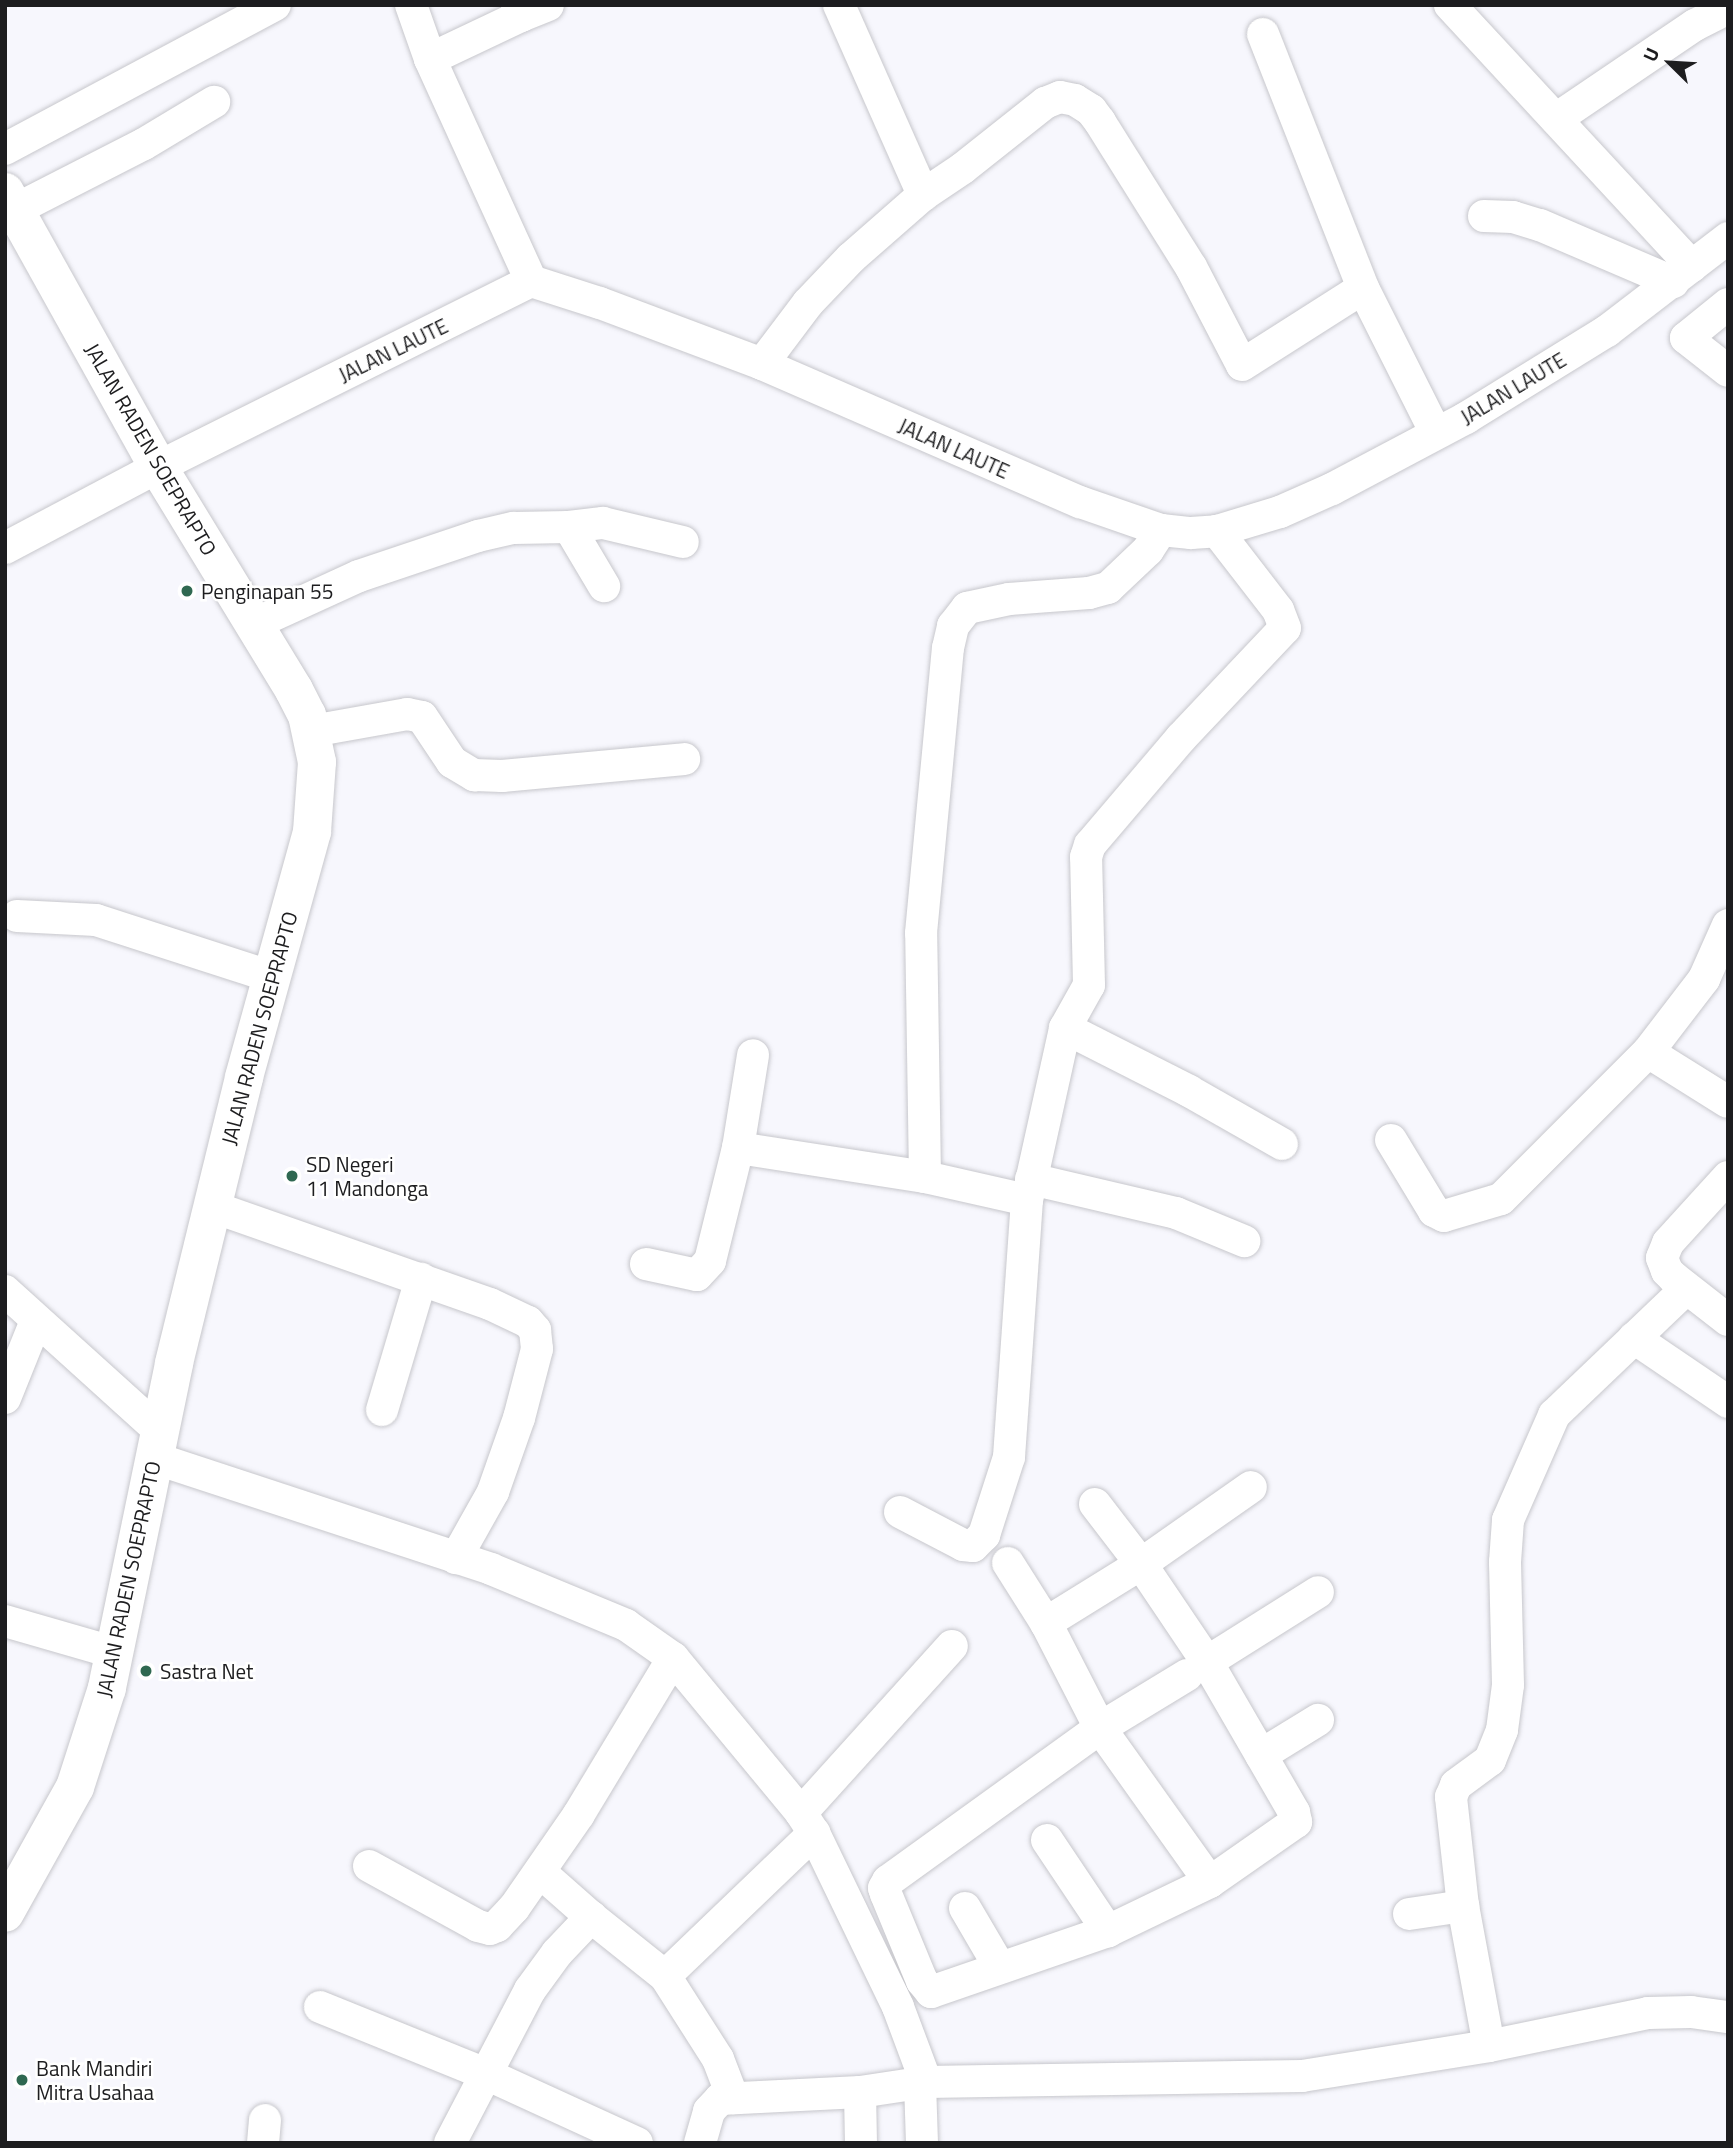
<!DOCTYPE html>
<html>
<head>
<meta charset="utf-8">
<style>
	body { margin:0 }
	#map { position:relative; width:1733px; height:2148px; overflow:hidden; background:#f7f7fd; font-family:"Titillium Web",sans-serif }
	div>[style] { position:absolute }
	.roads { filter:drop-shadow(0 0 2px #c7c7cc) drop-shadow(0 0 2px #c7c7cc) }
	.minor>* { height:32px; margin:-16px; padding:0 16px; transform-origin:16px; border-radius:16px; background:#fff }
	.highway>* { height:38px; margin:-19px; padding:0 19px; transform-origin:19px; border-radius:19px; background:#fff }
	.dots>* { width:19px; height:19px; translate:-50% -50%; box-sizing:border-box; border:4px solid #fff; border-radius:50% }
	span { translate:-50% -50%; white-space:nowrap; text-align:center; line-height:1.15; -webkit-text-stroke:5px #fff; paint-order:stroke }
	.street-label { font-size:21px; color:#1d1d1f }
	.poi-label { font-size:21px; color:#1d1d1f }
	.left { translate:0 -50%; text-align:left }
	.frame { position:absolute; inset:0; border:7px solid #1d1d1f; pointer-events:none }
	.north { position:absolute; left:1635px; top:28px; width:70px; height:70px; -webkit-text-stroke:5px #fff; paint-order:stroke; rotate:294deg; font-size:19px; font-weight:700; line-height:28px; text-align:center; color:#1d1d1f }
	.north::after { content:''; display:block; margin:auto; width:24px; height:32px; background:#1d1d1f; clip-path:polygon(50% 0,100% 100%,50% 72%,0 100%) }
</style>
</head>
<body>
<div id="map">
	<div class="roads">
		<div class="minor">
			<div style="left:411px;top:5px;width:57px;rotate:70.6deg"></div>
			<div style="left:430px;top:59px;width:244px;rotate:65.5deg"></div>
			<div style="left:839px;top:5px;width:208px;rotate:66.1deg"></div>
			<div style="left:1450px;top:5px;width:356px;rotate:47.2deg"></div>
			<div style="left:521px;top:16px;width:29px;rotate:-22deg"></div>
			<div style="left:1263px;top:34px;width:273px;rotate:68.5deg"></div>
			<div style="left:430px;top:59px;width:101px;rotate:-25.3deg"></div>
			<div style="left:521px;top:16px;width:12px;rotate:-110deg"></div>
			<div style="left:1556px;top:119px;width:168px;rotate:-34.1deg"></div>
			<div style="left:1695px;top:25px;width:37px;rotate:-27deg"></div>
			<div style="left:5px;top:149px;width:306px;rotate:-28.1deg"></div>
			<div style="left:5px;top:215px;width:156px;rotate:-27.1deg"></div>
			<div style="left:144px;top:144px;width:82px;rotate:-31deg"></div>
			<div style="left:1484px;top:216px;width:29px;rotate:2deg"></div>
			<div style="left:1513px;top:217px;width:28px;rotate:17deg"></div>
			<div style="left:1540px;top:225px;width:145px;rotate:23.2deg"></div>
			<div style="left:1728px;top:304px;width:54px;rotate:141deg"></div>
			<div style="left:1686px;top:338px;width:53px;rotate:38.2deg"></div>
			<div style="left:762px;top:364px;width:76px;rotate:-53deg"></div>
			<div style="left:808px;top:303px;width:62px;rotate:-46.3deg"></div>
			<div style="left:851px;top:258px;width:96px;rotate:-41.2deg"></div>
			<div style="left:923px;top:195px;width:48px;rotate:-34deg"></div>
			<div style="left:963px;top:168px;width:105px;rotate:-38.4deg"></div>
			<div style="left:1045px;top:103px;width:16px;rotate:-22deg"></div>
			<div style="left:1060px;top:97px;width:15px;rotate:11deg"></div>
			<div style="left:1075px;top:100px;width:19px;rotate:32deg"></div>
			<div style="left:1091px;top:110px;width:15px;rotate:53deg"></div>
			<div style="left:1100px;top:122px;width:171px;rotate:57.9deg"></div>
			<div style="left:1191px;top:267px;width:110px;rotate:62.5deg"></div>
			<div style="left:1242px;top:365px;width:143px;rotate:-32.5deg"></div>
			<div style="left:1363px;top:288px;width:162px;rotate:63.3deg"></div>
			<div style="left:569px;top:527px;width:34px;rotate:-7deg"></div>
			<div style="left:603px;top:523px;width:82px;rotate:13.4deg"></div>
			<div style="left:5px;top:548px;width:173px;rotate:-27.9deg"></div>
			<div style="left:158px;top:467px;width:417px;rotate:-26.5deg"></div>
			<div style="left:531px;top:281px;width:72px;rotate:17.7deg"></div>
			<div style="left:600px;top:303px;width:173px;rotate:20.6deg"></div>
			<div style="left:762px;top:364px;width:347px;rotate:23.5deg"></div>
			<div style="left:1080px;top:502px;width:86px;rotate:19.1deg"></div>
			<div style="left:1161px;top:530px;width:30px;rotate:6deg"></div>
			<div style="left:1191px;top:533px;width:26px;rotate:-4deg"></div>
			<div style="left:1217px;top:531px;width:66px;rotate:-16.8deg"></div>
			<div style="left:1280px;top:512px;width:57px;rotate:-23.9deg"></div>
			<div style="left:1332px;top:489px;width:152px;rotate:-27.9deg"></div>
			<div style="left:1466px;top:418px;width:166px;rotate:-31.7deg"></div>
			<div style="left:1607px;top:331px;width:153px;rotate:-37.5deg"></div>
			<div style="left:254px;top:624px;width:115px;rotate:-24.6deg"></div>
			<div style="left:359px;top:576px;width:126px;rotate:-18.6deg"></div>
			<div style="left:478px;top:536px;width:37px;rotate:-13deg"></div>
			<div style="left:514px;top:528px;width:55px;rotate:-1deg"></div>
			<div style="left:569px;top:527px;width:69px;rotate:59.3deg"></div>
			<div style="left:312px;top:731px;width:97px;rotate:-10.1deg"></div>
			<div style="left:407px;top:714px;width:15px;rotate:11deg"></div>
			<div style="left:422px;top:717px;width:54px;rotate:56.3deg"></div>
			<div style="left:452px;top:762px;width:26px;rotate:31deg"></div>
			<div style="left:474px;top:775px;width:28px;rotate:2deg"></div>
			<div style="left:502px;top:776px;width:183px;rotate:-5.3deg"></div>
			<div style="left:17px;top:916px;width:79px;rotate:2.9deg"></div>
			<div style="left:96px;top:920px;width:185px;rotate:17.9deg"></div>
			<div style="left:1065px;top:1028px;width:139px;rotate:26.9deg"></div>
			<div style="left:1189px;top:1091px;width:107px;rotate:29.7deg"></div>
			<div style="left:1648px;top:1052px;width:92px;rotate:-52.5deg"></div>
			<div style="left:1704px;top:979px;width:59px;rotate:-66deg"></div>
			<div style="left:1391px;top:1140px;width:83px;rotate:58.8deg"></div>
			<div style="left:1434px;top:1211px;width:11px;rotate:27deg"></div>
			<div style="left:1444px;top:1216px;width:59px;rotate:-16.6deg"></div>
			<div style="left:1501px;top:1199px;width:208px;rotate:-45deg"></div>
			<div style="left:1648px;top:1052px;width:94px;rotate:32deg"></div>
			<div style="left:738px;top:1148px;width:189px;rotate:8.8deg"></div>
			<div style="left:1728px;top:1177px;width:89px;rotate:132.3deg"></div>
			<div style="left:1668px;top:1243px;width:16px;rotate:112deg"></div>
			<div style="left:1662px;top:1258px;width:14px;rotate:69deg"></div>
			<div style="left:1667px;top:1271px;width:10px;rotate:45deg"></div>
			<div style="left:1674px;top:1278px;width:68px;rotate:37.9deg"></div>
			<div style="left:1031px;top:1179px;width:149px;rotate:13.2deg"></div>
			<div style="left:1176px;top:1213px;width:74px;rotate:22.4deg"></div>
			<div style="left:1027px;top:1200px;width:105px;rotate:-167.3deg"></div>
			<div style="left:925px;top:1177px;width:244px;rotate:-90.9deg"></div>
			<div style="left:921px;top:933px;width:286px;rotate:-84.6deg"></div>
			<div style="left:948px;top:648px;width:23px;rotate:-77deg"></div>
			<div style="left:953px;top:626px;width:23px;rotate:-52deg"></div>
			<div style="left:967px;top:608px;width:43px;rotate:-12.1deg"></div>
			<div style="left:1009px;top:599px;width:80px;rotate:-4.3deg"></div>
			<div style="left:1089px;top:593px;width:20px;rotate:-15deg"></div>
			<div style="left:1108px;top:588px;width:55px;rotate:-43.5deg"></div>
			<div style="left:1148px;top:550px;width:24px;rotate:-57deg"></div>
			<div style="left:213px;top:1207px;width:293px;rotate:19.3deg"></div>
			<div style="left:490px;top:1304px;width:42px;rotate:25.3deg"></div>
			<div style="left:528px;top:1322px;width:11px;rotate:49deg"></div>
			<div style="left:535px;top:1330px;width:19px;rotate:84deg"></div>
			<div style="left:537px;top:1349px;width:71px;rotate:104.6deg"></div>
			<div style="left:519px;top:1418px;width:78px;rotate:109.4deg"></div>
			<div style="left:493px;top:1492px;width:76px;rotate:119.3deg"></div>
			<div style="left:646px;top:1264px;width:52px;rotate:12.2deg"></div>
			<div style="left:697px;top:1275px;width:19px;rotate:-47deg"></div>
			<div style="left:710px;top:1261px;width:116px;rotate:-76.1deg"></div>
			<div style="left:738px;top:1148px;width:94px;rotate:-80.8deg"></div>
			<div style="left:5px;top:1291px;width:207px;rotate:42.1deg"></div>
			<div style="left:1634px;top:1338px;width:114px;rotate:34.2deg"></div>
			<div style="left:5px;top:1398px;width:83px;rotate:-68.1deg"></div>
			<div style="left:382px;top:1410px;width:137px;rotate:-73.4deg"></div>
			<div style="left:154px;top:1458px;width:355px;rotate:18.2deg"></div>
			<div style="left:491px;top:1569px;width:146px;rotate:22.5deg"></div>
			<div style="left:626px;top:1625px;width:57px;rotate:35.1deg"></div>
			<div style="left:673px;top:1658px;width:201px;rotate:50.4deg"></div>
			<div style="left:801px;top:1813px;width:24px;rotate:57deg"></div>
			<div style="left:814px;top:1833px;width:193px;rotate:64.2deg"></div>
			<div style="left:898px;top:2007px;width:80px;rotate:69.5deg"></div>
			<div style="left:1095px;top:1504px;width:76px;rotate:52.5deg"></div>
			<div style="left:1141px;top:1564px;width:134px;rotate:-35deg"></div>
			<div style="left:900px;top:1512px;width:71px;rotate:27.6deg"></div>
			<div style="left:963px;top:1545px;width:10px;rotate:6deg"></div>
			<div style="left:973px;top:1546px;width:16px;rotate:-45deg"></div>
			<div style="left:984px;top:1535px;width:82px;rotate:-72.2deg"></div>
			<div style="left:1009px;top:1457px;width:258px;rotate:-86deg"></div>
			<div style="left:1027px;top:1200px;width:176px;rotate:-77.5deg"></div>
			<div style="left:1065px;top:1028px;width:49px;rotate:-60.8deg"></div>
			<div style="left:1089px;top:985px;width:128px;rotate:-91.3deg"></div>
			<div style="left:1086px;top:857px;width:13px;rotate:-72deg"></div>
			<div style="left:1090px;top:845px;width:140px;rotate:-49.6deg"></div>
			<div style="left:1181px;top:738px;width:151px;rotate:-46.6deg"></div>
			<div style="left:1285px;top:628px;width:19px;rotate:-111deg"></div>
			<div style="left:1278px;top:610px;width:100px;rotate:-127.7deg"></div>
			<div style="left:1008px;top:1563px;width:71px;rotate:57.7deg"></div>
			<div style="left:5px;top:1621px;width:116px;rotate:16.1deg"></div>
			<div style="left:1207px;top:1662px;width:131px;rotate:-32.2deg"></div>
			<div style="left:1261px;top:1755px;width:67px;rotate:-31.6deg"></div>
			<div style="left:801px;top:1813px;width:225px;rotate:-47.9deg"></div>
			<div style="left:1047px;top:1840px;width:110px;rotate:56.2deg"></div>
			<div style="left:369px;top:1866px;width:124px;rotate:28.8deg"></div>
			<div style="left:478px;top:1926px;width:12px;rotate:14deg"></div>
			<div style="left:490px;top:1929px;width:8px;rotate:-23deg"></div>
			<div style="left:497px;top:1926px;width:25px;rotate:-47deg"></div>
			<div style="left:514px;top:1908px;width:114px;rotate:-55.3deg"></div>
			<div style="left:579px;top:1814px;width:182px;rotate:-58.9deg"></div>
			<div style="left:540px;top:1872px;width:68px;rotate:41.4deg"></div>
			<div style="left:591px;top:1917px;width:95px;rotate:38.6deg"></div>
			<div style="left:665px;top:1976px;width:98px;rotate:57.4deg"></div>
			<div style="left:718px;top:2059px;width:42px;rotate:69deg"></div>
			<div style="left:965px;top:1908px;width:67px;rotate:59.6deg"></div>
			<div style="left:1409px;top:1914px;width:55px;rotate:-8.4deg"></div>
			<div style="left:665px;top:1976px;width:207px;rotate:-43.8deg"></div>
			<div style="left:931px;top:1992px;width:187px;rotate:-19deg"></div>
			<div style="left:1108px;top:1931px;width:113px;rotate:-25.7deg"></div>
			<div style="left:1210px;top:1882px;width:105px;rotate:-34.9deg"></div>
			<div style="left:1296px;top:1822px;width:10px;rotate:-101deg"></div>
			<div style="left:1294px;top:1812px;width:173px;rotate:-120.1deg"></div>
			<div style="left:1207px;top:1662px;width:118px;rotate:-124deg"></div>
			<div style="left:1141px;top:1564px;width:112px;rotate:148.2deg"></div>
			<div style="left:1046px;top:1623px;width:118px;rotate:62.8deg"></div>
			<div style="left:1100px;top:1728px;width:189px;rotate:54.5deg"></div>
			<div style="left:931px;top:1992px;width:14px;rotate:-129deg"></div>
			<div style="left:922px;top:1981px;width:94px;rotate:-112.5deg"></div>
			<div style="left:886px;top:1894px;width:6px;rotate:-108deg"></div>
			<div style="left:884px;top:1888px;width:8px;rotate:-60deg"></div>
			<div style="left:888px;top:1881px;width:261px;rotate:-35.8deg"></div>
			<div style="left:1100px;top:1728px;width:102px;rotate:-31.3deg"></div>
			<div style="left:320px;top:2007px;width:179px;rotate:22deg"></div>
			<div style="left:486px;top:2074px;width:166px;rotate:24.6deg"></div>
			<div style="left:1489px;top:2046px;width:142px;rotate:-100.5deg"></div>
			<div style="left:1463px;top:1906px;width:110px;rotate:-96.3deg"></div>
			<div style="left:1451px;top:1797px;width:13px;rotate:-67deg"></div>
			<div style="left:1456px;top:1785px;width:42px;rotate:-36.3deg"></div>
			<div style="left:1490px;top:1760px;width:32px;rotate:-68deg"></div>
			<div style="left:1502px;top:1730px;width:45px;rotate:-82.4deg"></div>
			<div style="left:1508px;top:1685px;width:123px;rotate:-91.4deg"></div>
			<div style="left:1505px;top:1562px;width:42px;rotate:-85.9deg"></div>
			<div style="left:1508px;top:1520px;width:115px;rotate:-66.3deg"></div>
			<div style="left:1554px;top:1415px;width:182px;rotate:-43.7deg"></div>
			<div style="left:920px;top:2083px;width:60px;rotate:88.1deg"></div>
			<div style="left:860px;top:2092px;width:51px;rotate:88.9deg"></div>
			<div style="left:263px;top:2143px;width:23px;rotate:-85deg"></div>
			<div style="left:450px;top:2143px;width:173px;rotate:-62.4deg"></div>
			<div style="left:530px;top:1990px;width:46px;rotate:-53.9deg"></div>
			<div style="left:557px;top:1953px;width:50px;rotate:-46.6deg"></div>
			<div style="left:700px;top:2143px;width:33px;rotate:-74deg"></div>
			<div style="left:709px;top:2111px;width:16px;rotate:-47deg"></div>
			<div style="left:720px;top:2099px;width:140px;rotate:-2.9deg"></div>
			<div style="left:860px;top:2092px;width:67px;rotate:-8.6deg"></div>
			<div style="left:926px;top:2082px;width:376px;rotate:-0.9deg"></div>
			<div style="left:1302px;top:2076px;width:189px;rotate:-9.1deg"></div>
			<div style="left:1489px;top:2046px;width:162px;rotate:-11.7deg"></div>
			<div style="left:1648px;top:2013px;width:43px;rotate:-1.3deg"></div>
			<div style="left:1691px;top:2012px;width:37px;rotate:8deg"></div>
		</div>
		<div class="highway">
			<div style="left:5px;top:192px;width:315px;rotate:60.9deg"></div>
			<div style="left:158px;top:467px;width:261px;rotate:58.6deg"></div>
			<div style="left:294px;top:690px;width:28px;rotate:63deg"></div>
			<div style="left:307px;top:715px;width:48px;rotate:78deg"></div>
			<div style="left:317px;top:762px;width:70px;rotate:94.1deg"></div>
			<div style="left:312px;top:832px;width:255px;rotate:105.5deg"></div>
			<div style="left:244px;top:1078px;width:294px;rotate:103.8deg"></div>
			<div style="left:174px;top:1364px;width:331px;rotate:101.7deg"></div>
			<div style="left:107px;top:1688px;width:104px;rotate:107.9deg"></div>
			<div style="left:75px;top:1787px;width:144px;rotate:119.1deg"></div>
		</div>
	</div>
	<div class="dots">
		<div style="left:187px;top:591px;background:#2f6851"></div>
		<div style="left:292px;top:1176px;background:#2f6851"></div>
		<div style="left:146px;top:1671px;background:#2f6851"></div>
		<div style="left:22px;top:2080px;background:#2f6851"></div>
	</div>
	<div class="street-label">
		<span style="left:393px;top:350px;rotate:-26deg">JALAN LAUTE</span>
		<span style="left:1513px;top:388px;rotate:-31deg">JALAN LAUTE</span>
		<span style="left:954px;top:448px;rotate:24deg">JALAN LAUTE</span>
		<span style="left:151px;top:449px;rotate:60deg">JALAN RADEN SOEPRAPTO</span>
		<span style="left:259px;top:1028px;rotate:-75deg">JALAN RADEN SOEPRAPTO</span>
		<span style="left:128px;top:1579px;rotate:-78deg">JALAN RADEN SOEPRAPTO</span>
	</div>
	<div class="poi-label">
		<span class="left" style="left:201px;top:591px">Penginapan 55</span>
		<span class="left" style="left:306px;top:1176px">SD Negeri<br>11 Mandonga</span>
		<span class="left" style="left:160px;top:1671px">Sastra Net</span>
		<span class="left" style="left:36px;top:2080px">Bank Mandiri<br>Mitra Usahaa</span>
	</div>
	<div class="frame"></div>
	<div class="north">U</div>
</div>
</body>
</html>
